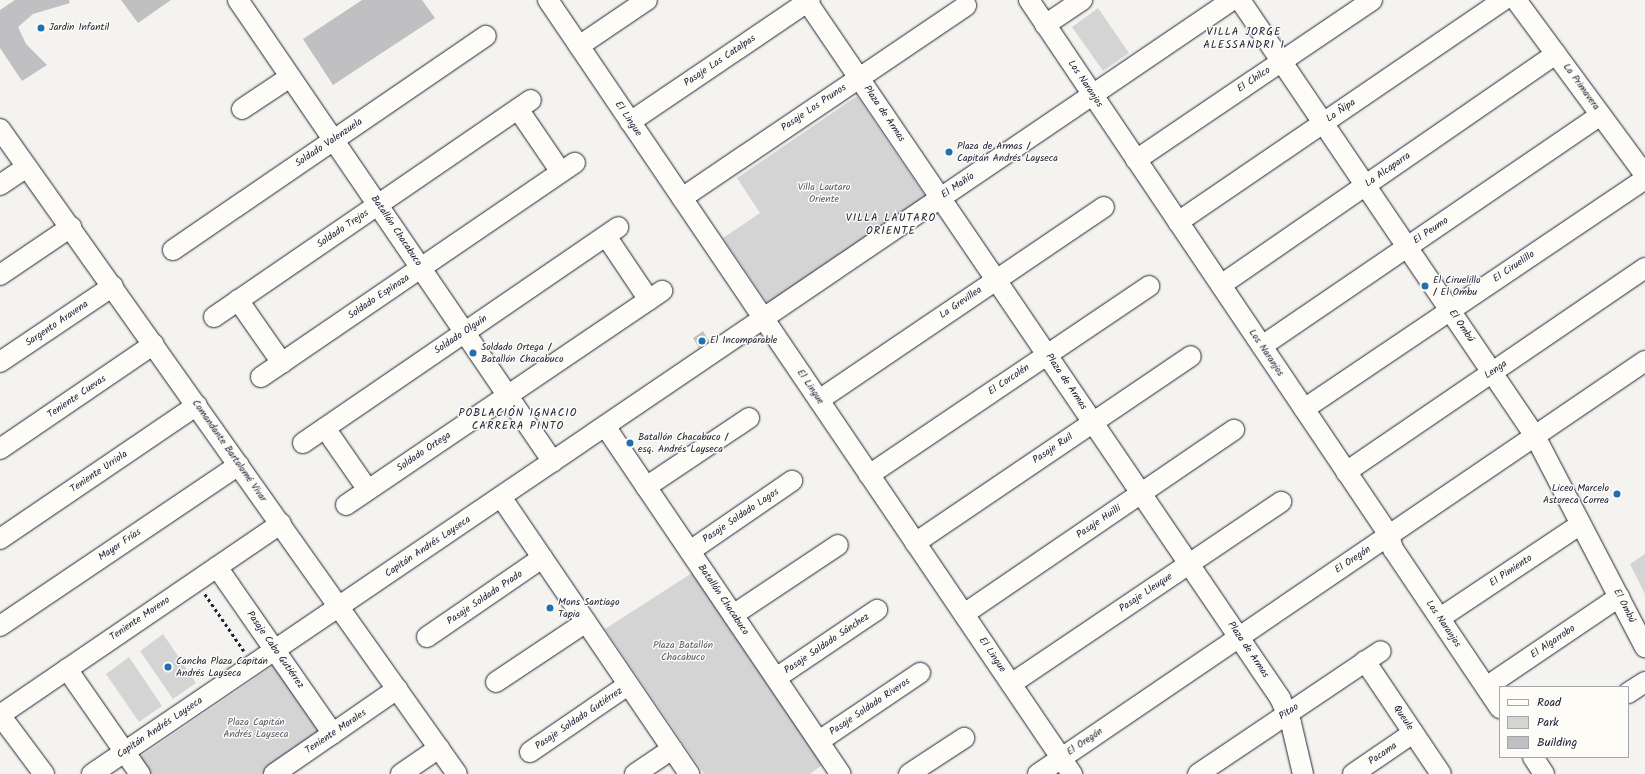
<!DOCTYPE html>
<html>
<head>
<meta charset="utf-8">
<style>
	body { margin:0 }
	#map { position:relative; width:1645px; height:774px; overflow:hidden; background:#f4f3ef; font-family:Kalam,sans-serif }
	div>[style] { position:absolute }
	.green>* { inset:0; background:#d5d4d5 }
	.building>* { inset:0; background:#c0bfc2 }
	.path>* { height:2.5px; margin-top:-1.25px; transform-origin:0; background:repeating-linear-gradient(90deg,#22223b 0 3px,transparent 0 6px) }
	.roads { filter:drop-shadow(0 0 1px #22223b) drop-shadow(0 0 1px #22223b) }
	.minor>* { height:20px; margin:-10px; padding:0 10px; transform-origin:10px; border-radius:10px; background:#fdfcf7 }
	.dots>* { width:11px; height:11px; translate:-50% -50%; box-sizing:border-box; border:2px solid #fdfcf7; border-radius:50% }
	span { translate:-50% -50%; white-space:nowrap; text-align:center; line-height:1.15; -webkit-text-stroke:3px #fdfcf7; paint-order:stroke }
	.poi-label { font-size:10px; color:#22223b }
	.left { translate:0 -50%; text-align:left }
	.right { translate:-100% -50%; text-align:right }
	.street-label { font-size:10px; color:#22223b }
	.park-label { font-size:10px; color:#585769 }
	.neighbourhood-label { font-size:11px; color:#22223b; letter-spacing:1px }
	.legend { position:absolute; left:1499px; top:686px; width:130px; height:72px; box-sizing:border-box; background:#fdfcf7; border:1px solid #a5a5ac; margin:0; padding:5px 7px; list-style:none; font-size:12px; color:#22223b }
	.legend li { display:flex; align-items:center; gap:8px; height:20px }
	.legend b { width:20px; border:1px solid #a5a5ac }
</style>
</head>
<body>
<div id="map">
	<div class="green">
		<div style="clip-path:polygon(1098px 8px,1129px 53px,1103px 71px,1072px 27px)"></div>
		<div style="clip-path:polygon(857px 96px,926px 197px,768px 304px,723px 238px,760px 213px,737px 178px)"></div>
		<div style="clip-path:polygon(1645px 554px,1645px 594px,1630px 564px)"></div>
		<div style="clip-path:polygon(692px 573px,822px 765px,810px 774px,704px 774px,605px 629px)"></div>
		<div style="clip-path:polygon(163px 634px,196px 683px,173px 699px,140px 651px)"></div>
		<div style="clip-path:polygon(129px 657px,162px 706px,139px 722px,106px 674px)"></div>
		<div style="clip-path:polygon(276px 664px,323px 732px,261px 774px,147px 774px,137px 759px)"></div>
	</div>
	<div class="building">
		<div style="clip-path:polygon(15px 0,69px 0,70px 3px,33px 14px,18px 27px,26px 44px,47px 65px,22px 81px,0 48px,0 10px)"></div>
		<div style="clip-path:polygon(121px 0,171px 0,138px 23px)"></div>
		<div style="clip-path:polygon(362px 0,422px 0,435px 18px,333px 85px,303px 39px)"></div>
		<div style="clip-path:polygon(703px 331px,709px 341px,699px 348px,693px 338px)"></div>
	</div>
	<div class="path">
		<div style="left:205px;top:594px;width:69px;rotate:55.6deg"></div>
	</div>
	<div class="roads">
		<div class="minor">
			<div style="left:238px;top:0;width:559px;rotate:55.71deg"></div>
			<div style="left:548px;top:0;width:935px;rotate:55.9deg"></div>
			<div style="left:806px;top:0;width:844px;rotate:55.82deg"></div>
			<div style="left:1280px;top:698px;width:27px;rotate:66deg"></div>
			<div style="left:1291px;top:723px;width:52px;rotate:76.8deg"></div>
			<div style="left:1029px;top:0;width:645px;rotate:56.06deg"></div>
			<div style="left:1389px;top:535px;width:15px;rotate:74deg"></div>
			<div style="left:1393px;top:549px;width:192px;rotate:56.1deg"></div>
			<div style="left:1240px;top:0;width:526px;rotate:55.92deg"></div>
			<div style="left:1535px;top:436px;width:238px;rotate:62.5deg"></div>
			<div style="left:1516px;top:0;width:217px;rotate:53.6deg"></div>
			<div style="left:1045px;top:25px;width:45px;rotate:-34deg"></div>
			<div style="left:579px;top:46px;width:82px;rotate:-34.1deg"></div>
			<div style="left:242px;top:109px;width:58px;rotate:-33.7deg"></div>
			<div style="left:518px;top:109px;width:76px;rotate:55.7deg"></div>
			<div style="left:630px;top:122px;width:217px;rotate:-34.1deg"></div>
			<div style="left:0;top:129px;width:790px;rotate:54.68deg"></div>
			<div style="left:1136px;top:160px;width:285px;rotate:-34.1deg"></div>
			<div style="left:0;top:185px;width:32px;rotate:-34deg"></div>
			<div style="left:682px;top:198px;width:343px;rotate:-34.1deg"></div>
			<div style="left:1178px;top:222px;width:394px;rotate:-34.3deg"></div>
			<div style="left:606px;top:236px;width:77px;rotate:56.1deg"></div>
			<div style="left:173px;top:250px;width:379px;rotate:-34.4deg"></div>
			<div style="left:0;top:275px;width:86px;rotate:-34.1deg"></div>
			<div style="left:1221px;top:285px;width:407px;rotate:-34.6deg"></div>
			<div style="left:238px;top:300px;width:77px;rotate:55.1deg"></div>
			<div style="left:214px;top:317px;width:384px;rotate:-34.4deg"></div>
			<div style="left:1262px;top:346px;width:410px;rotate:-34.3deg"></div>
			<div style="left:0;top:362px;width:136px;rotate:-33.9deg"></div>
			<div style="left:261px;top:377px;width:380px;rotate:-34.3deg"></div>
			<div style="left:819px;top:400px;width:344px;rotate:-34.1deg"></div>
			<div style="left:1304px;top:409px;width:411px;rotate:-34deg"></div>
			<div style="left:605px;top:426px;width:420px;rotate:55.9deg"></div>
			<div style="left:325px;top:428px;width:75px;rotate:55.3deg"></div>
			<div style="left:303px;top:443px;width:382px;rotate:-34.4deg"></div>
			<div style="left:0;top:449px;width:186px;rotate:-34.3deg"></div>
			<div style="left:1346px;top:472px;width:362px;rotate:-34.3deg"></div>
			<div style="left:869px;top:475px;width:338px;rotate:-34deg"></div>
			<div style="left:646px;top:487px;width:124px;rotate:-33.8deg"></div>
			<div style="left:501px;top:497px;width:335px;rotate:55.8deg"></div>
			<div style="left:346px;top:505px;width:382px;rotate:-34.1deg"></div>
			<div style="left:0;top:539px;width:238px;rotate:-34.2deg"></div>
			<div style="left:915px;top:543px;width:333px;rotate:-34.1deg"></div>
			<div style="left:690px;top:551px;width:124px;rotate:-34.5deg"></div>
			<div style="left:217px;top:567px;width:203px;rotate:55.2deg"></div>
			<div style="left:964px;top:614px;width:327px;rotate:-34.3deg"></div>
			<div style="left:733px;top:615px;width:126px;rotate:-33.7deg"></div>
			<div style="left:1440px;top:618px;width:169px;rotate:-33.7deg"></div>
			<div style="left:0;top:626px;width:288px;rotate:-34deg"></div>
			<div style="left:427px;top:637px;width:140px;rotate:-34.5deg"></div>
			<div style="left:1365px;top:661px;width:136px;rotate:56.1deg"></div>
			<div style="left:67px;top:669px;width:128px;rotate:55.2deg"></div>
			<div style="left:776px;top:678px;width:122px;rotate:-34deg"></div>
			<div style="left:496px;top:682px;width:108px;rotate:-33.7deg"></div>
			<div style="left:1011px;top:684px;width:326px;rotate:-34deg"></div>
			<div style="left:1486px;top:687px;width:161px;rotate:-34.1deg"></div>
			<div style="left:1628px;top:693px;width:20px;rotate:-33deg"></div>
			<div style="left:819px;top:741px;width:122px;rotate:-34deg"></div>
			<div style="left:530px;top:752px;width:119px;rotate:-34.4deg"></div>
			<div style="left:1533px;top:757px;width:20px;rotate:57deg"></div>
			<div style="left:44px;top:774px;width:74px;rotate:-126.7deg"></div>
			<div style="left:0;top:715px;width:340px;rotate:-34.3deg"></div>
			<div style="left:92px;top:774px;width:1378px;rotate:-34.17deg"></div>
			<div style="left:274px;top:774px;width:150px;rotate:-34.6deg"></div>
			<div style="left:401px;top:774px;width:46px;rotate:-34.4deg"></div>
			<div style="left:635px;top:774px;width:45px;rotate:-34deg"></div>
			<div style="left:909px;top:774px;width:66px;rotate:-33.2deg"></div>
			<div style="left:1038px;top:774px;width:734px;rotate:-34.23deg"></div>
			<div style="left:1198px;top:774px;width:220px;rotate:-33.9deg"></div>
			<div style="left:1353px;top:774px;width:73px;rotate:-34.3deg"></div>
		</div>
	</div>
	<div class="dots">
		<div style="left:41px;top:28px;background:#1f6fb2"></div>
		<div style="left:949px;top:152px;background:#1f6fb2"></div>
		<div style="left:1425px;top:286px;background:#1f6fb2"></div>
		<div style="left:702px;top:341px;background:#1f6fb2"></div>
		<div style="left:473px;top:353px;background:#1f6fb2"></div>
		<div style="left:630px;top:443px;background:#1f6fb2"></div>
		<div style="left:1617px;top:494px;background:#1f6fb2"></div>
		<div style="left:550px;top:608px;background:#1f6fb2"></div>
		<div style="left:168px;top:667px;background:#1f6fb2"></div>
	</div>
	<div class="poi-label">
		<span class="left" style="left:49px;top:28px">Jardin Infantil</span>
		<span class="left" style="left:957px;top:152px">Plaza de Armas /<br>Capitán Andrés Layseca</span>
		<span class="left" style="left:1433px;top:286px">El Ciruelillo<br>/ El Ombu</span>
		<span class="left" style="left:710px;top:341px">El Incomparable</span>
		<span class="left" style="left:481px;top:353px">Soldado Ortega /<br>Batallón Chacabuco</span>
		<span class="left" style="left:638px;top:443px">Batallón Chacabuco /<br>esq. Andrés Layseca</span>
		<span class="right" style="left:1609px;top:494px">Liceo Marcelo<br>Astoreca Correa</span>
		<span class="left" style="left:558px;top:608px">Mons Santiago<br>Tapia</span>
		<span class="left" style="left:176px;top:667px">Cancha Plaza Capitán<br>Andrés Layseca</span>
	</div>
	<div class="street-label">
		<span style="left:720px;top:61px;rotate:-34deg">Pasaje Las Catalpas</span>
		<span style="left:1254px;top:80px;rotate:-34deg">El Chilco</span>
		<span style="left:1085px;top:84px;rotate:56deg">Los Naranjos</span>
		<span style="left:1581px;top:87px;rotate:54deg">La Primavera</span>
		<span style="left:814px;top:108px;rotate:-34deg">Pasaje Los Prunos</span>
		<span style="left:1341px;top:111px;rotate:-34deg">La Ñipa</span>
		<span style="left:884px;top:114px;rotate:56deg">Plaza de Armas</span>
		<span style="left:628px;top:119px;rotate:56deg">El Lingue</span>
		<span style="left:329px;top:143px;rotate:-34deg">Soldado Valenzuela</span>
		<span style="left:1388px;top:170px;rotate:-35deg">La Alcaparra</span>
		<span style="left:958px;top:186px;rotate:-34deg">El Mañío</span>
		<span style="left:343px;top:229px;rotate:-34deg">Soldado Trejos</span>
		<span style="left:396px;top:231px;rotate:56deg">Batallón Chacabuco</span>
		<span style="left:1431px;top:231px;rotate:-34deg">El Peumo</span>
		<span style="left:1514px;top:267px;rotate:-34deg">El Ciruelillo</span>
		<span style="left:379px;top:297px;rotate:-34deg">Soldado Espinoza</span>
		<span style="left:961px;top:303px;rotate:-34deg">La Grevillea</span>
		<span style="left:57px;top:324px;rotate:-34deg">Sargento Aravena</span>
		<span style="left:1461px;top:326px;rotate:56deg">El Ombú</span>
		<span style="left:461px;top:335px;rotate:-34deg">Soldado Olguín</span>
		<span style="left:1266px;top:353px;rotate:56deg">Los Naranjos</span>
		<span style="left:1496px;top:370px;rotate:-34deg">Lenga</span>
		<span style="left:1009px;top:380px;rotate:-34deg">El Corcolén</span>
		<span style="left:1066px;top:382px;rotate:56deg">Plaza de Armas</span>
		<span style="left:810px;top:387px;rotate:56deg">El Lingue</span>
		<span style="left:77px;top:397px;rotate:-34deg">Teniente Cuevas</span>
		<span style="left:1053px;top:449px;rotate:-34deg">Pasaje Ruil</span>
		<span style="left:229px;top:451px;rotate:55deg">Comandante Bartolomé Vivar</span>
		<span style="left:424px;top:452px;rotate:-34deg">Soldado Ortega</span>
		<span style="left:99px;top:472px;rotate:-34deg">Teniente Urriola</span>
		<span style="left:741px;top:516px;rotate:-34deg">Pasaje Soldado Lagos</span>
		<span style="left:1099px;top:522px;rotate:-34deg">Pasaje Huilli</span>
		<span style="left:120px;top:545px;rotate:-34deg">Mayor Frías</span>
		<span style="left:428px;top:547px;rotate:-34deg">Capitán Andrés Layseca</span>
		<span style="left:1353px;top:560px;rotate:-34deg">El Oregón</span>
		<span style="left:1511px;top:571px;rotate:-34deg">El Pimiento</span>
		<span style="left:1146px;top:593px;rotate:-34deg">Pasaje Lleuque</span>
		<span style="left:485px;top:598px;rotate:-34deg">Pasaje Soldado Prado</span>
		<span style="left:723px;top:600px;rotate:56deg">Batallón Chacabuco</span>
		<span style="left:1624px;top:606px;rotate:63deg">El Ombú</span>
		<span style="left:140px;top:619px;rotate:-34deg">Teniente Moreno</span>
		<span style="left:1443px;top:624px;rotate:56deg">Los Naranjos</span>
		<span style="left:1553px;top:642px;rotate:-34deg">El Algarrobo</span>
		<span style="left:827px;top:644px;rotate:-34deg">Pasaje Saldado Sánchez</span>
		<span style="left:275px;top:650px;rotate:55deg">Pasaje Cabo Gutiérrez</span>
		<span style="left:1248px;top:650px;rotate:56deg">Plaza de Armas</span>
		<span style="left:992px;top:655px;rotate:56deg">El Lingue</span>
		<span style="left:870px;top:707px;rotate:-34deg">Pasaje Soldado Riveros</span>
		<span style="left:1289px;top:712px;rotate:-34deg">Pitao</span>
		<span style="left:1403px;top:718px;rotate:56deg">Queule</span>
		<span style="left:579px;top:719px;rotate:-34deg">Pasaje Soldado Gutiérrez</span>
		<span style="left:160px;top:728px;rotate:-34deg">Capitán Andrés Layseca</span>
		<span style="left:336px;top:732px;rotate:-34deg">Teniente Morales</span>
		<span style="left:1085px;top:742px;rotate:-34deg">El Oregón</span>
		<span style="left:1383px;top:754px;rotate:-34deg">Pacama</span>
	</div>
	<div class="park-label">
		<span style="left:824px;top:193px">Villa Lautaro<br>Oriente</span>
		<span style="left:683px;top:651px">Plaza Batallón<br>Chacabuco</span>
		<span style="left:256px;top:728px">Plaza Capitán<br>Andrés Layseca</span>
	</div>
	<div class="neighbourhood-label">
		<span style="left:1244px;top:39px">VILLA JORGE<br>ALESSANDRI I</span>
		<span style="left:891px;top:225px">VILLA LAUTARO<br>ORIENTE</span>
		<span style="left:518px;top:420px">POBLACIÓN IGNACIO<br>CARRERA PINTO</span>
	</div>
	<ul class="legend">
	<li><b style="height:5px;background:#fdfcf7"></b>Road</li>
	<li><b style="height:11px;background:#d5d4d5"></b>Park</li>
	<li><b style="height:11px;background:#c0bfc2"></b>Building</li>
	</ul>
</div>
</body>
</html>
